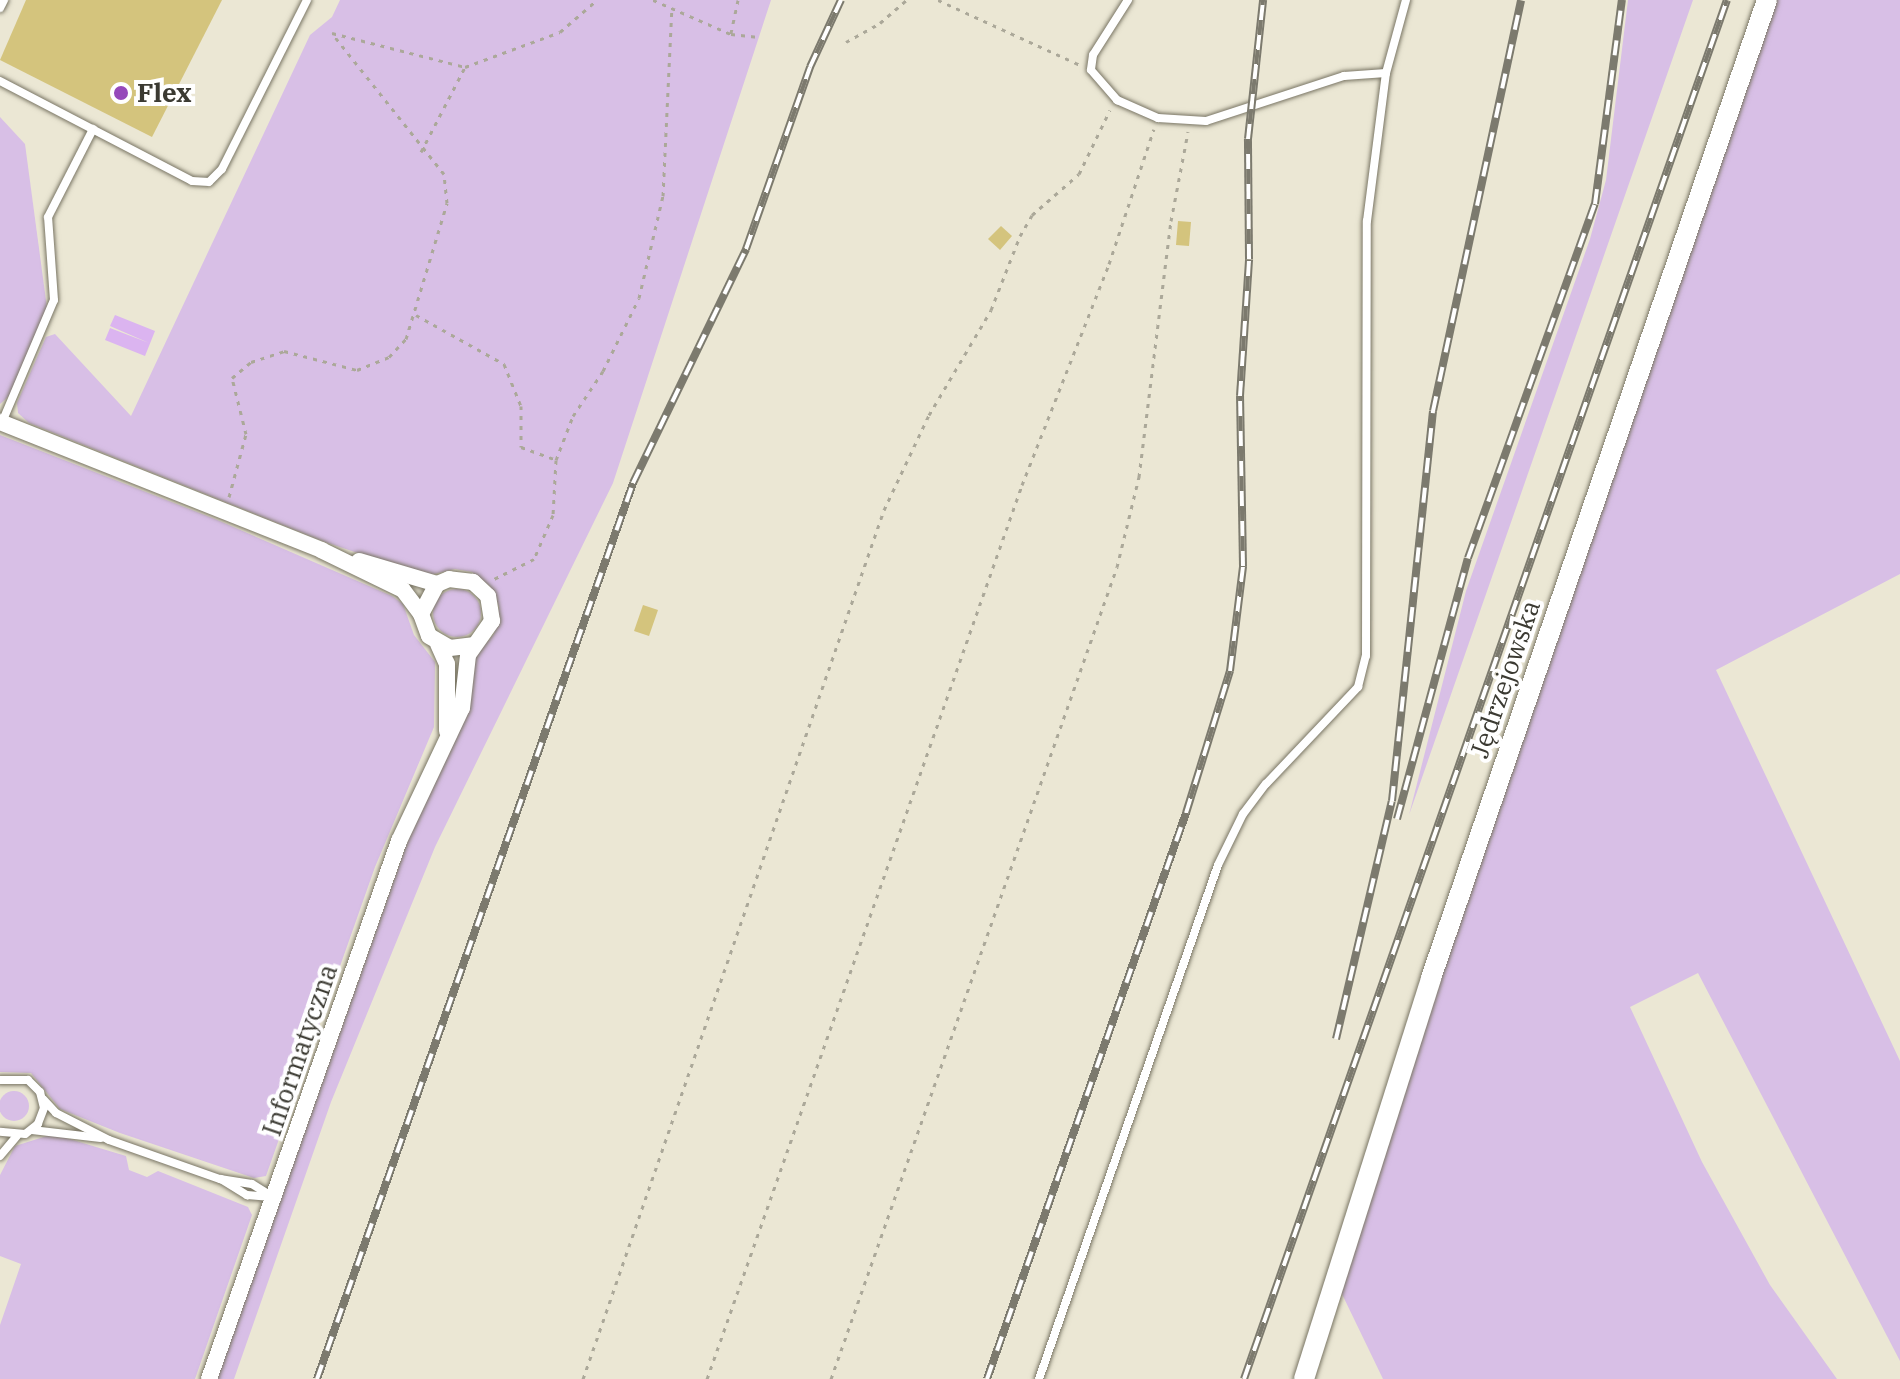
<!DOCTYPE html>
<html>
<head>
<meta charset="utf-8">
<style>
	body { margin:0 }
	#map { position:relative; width:1900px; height:1379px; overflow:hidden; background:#ebe7d4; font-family:"IBM Plex Serif",serif }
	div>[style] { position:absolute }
	.green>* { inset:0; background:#d8bfe6 }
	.round { border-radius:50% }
	.water>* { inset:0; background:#dbb4f0 }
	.building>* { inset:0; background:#d4c47d }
	.path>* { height:3px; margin-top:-1.5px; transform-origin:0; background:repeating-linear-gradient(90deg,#aba899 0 4px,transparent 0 10px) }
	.roads { filter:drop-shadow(0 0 2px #797564) drop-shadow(0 0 2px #797564) }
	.service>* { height:8px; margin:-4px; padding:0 4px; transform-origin:4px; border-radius:4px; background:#fff }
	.minor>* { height:16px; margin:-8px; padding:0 8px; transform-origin:8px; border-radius:8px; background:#fff }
	.tertiary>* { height:20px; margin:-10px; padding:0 10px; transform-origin:10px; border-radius:10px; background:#fff }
	.rail>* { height:8px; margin-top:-4px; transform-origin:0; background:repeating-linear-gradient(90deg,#fff 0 15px,#7c7a6e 0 30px); box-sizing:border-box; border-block:2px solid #7c7a6e }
	.dots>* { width:22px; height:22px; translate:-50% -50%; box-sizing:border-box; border:4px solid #fff; border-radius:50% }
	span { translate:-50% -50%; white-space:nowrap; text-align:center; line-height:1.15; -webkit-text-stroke:8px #fff; paint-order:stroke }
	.poi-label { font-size:26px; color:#3b3a32; font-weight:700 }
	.left { translate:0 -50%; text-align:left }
	.street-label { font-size:26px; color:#3b3a32 }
</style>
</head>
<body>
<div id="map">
	<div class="green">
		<div style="clip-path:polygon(340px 0,771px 0,613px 483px,435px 847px,331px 1102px,234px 1379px,217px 1379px,472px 660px,494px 634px,499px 607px,490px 586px,472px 572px,455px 569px,426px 576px,325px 542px,29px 423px,18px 413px,17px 403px,46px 337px,55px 334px,131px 416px,310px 35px,332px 17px)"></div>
		<div style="clip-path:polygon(1628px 0,1693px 0,1409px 815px,1466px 591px,1590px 239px,1606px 180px)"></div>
		<div style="clip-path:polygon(1775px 0,1900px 0,1900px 574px,1716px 670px,1900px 1061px,1900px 1361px,1698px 973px,1630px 1007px,1702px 1162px,1770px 1285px,1837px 1379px,1383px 1379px,1341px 1292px,1418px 1040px)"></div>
		<div style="clip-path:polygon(0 117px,25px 144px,47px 308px,9px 396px,0 404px)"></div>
		<div style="clip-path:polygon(0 435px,215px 519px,392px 596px,403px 604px,414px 635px,435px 662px,434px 727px,375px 867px,266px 1176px,254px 1178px,120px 1133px,60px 1109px,31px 1073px,0 1072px)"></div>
		<div class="round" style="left:433px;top:589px;width:48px;height:48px"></div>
		<div class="round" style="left:-1px;top:1091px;width:30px;height:30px"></div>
		<div style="clip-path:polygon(53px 1134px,126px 1156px,129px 1170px,147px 1177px,158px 1171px,248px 1207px,252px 1215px,195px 1379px,0 1379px,0 1325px,21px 1264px,0 1256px,0 1175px,15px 1146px)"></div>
	</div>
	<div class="water">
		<div style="clip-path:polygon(115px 315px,155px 331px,145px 356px,105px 340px,110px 328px,149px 343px,110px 326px)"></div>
	</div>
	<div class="building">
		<div style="clip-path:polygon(26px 0,222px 0,152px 137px,0 60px)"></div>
		<div style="clip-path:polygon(1178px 221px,1191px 222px,1189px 246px,1176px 245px)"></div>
		<div style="clip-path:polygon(1001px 226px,1012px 236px,1000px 250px,988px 239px)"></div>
		<div style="clip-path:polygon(643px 605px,658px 610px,649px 636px,634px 631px)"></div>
	</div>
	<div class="path">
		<div style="left:653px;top:0;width:85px;rotate:23.6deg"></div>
		<div style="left:738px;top:0;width:35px;rotate:102deg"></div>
		<div style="left:731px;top:34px;width:28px;rotate:6deg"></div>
		<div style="left:938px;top:0;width:156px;rotate:24.6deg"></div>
		<div style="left:846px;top:42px;width:39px;rotate:-29deg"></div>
		<div style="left:880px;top:23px;width:35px;rotate:-41deg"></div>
		<div style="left:421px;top:152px;width:96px;rotate:-62.6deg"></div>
		<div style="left:416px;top:315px;width:101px;rotate:29.1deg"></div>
		<div style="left:504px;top:364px;width:45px;rotate:68deg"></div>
		<div style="left:521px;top:406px;width:41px;rotate:90deg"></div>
		<div style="left:521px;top:447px;width:37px;rotate:20deg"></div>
		<div style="left:556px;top:460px;width:55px;rotate:93.1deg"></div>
		<div style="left:553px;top:515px;width:48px;rotate:113.4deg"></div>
		<div style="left:534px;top:559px;width:45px;rotate:153.4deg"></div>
		<div style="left:556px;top:460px;width:47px;rotate:-68.9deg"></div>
		<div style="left:573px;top:416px;width:54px;rotate:-56.3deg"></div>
		<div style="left:603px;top:371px;width:81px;rotate:-63.7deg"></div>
		<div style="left:639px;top:298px;width:105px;rotate:-76.8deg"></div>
		<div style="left:663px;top:196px;width:188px;rotate:-87.3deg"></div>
		<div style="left:229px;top:497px;width:65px;rotate:-74.9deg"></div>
		<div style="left:246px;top:434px;width:58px;rotate:-104deg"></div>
		<div style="left:232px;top:378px;width:25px;rotate:-40deg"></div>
		<div style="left:251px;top:362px;width:35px;rotate:-18deg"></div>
		<div style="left:284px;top:351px;width:75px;rotate:14.6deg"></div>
		<div style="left:357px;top:370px;width:35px;rotate:-22deg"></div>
		<div style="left:389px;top:357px;width:25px;rotate:-47deg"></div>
		<div style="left:406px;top:339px;width:142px;rotate:-73.2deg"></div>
		<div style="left:447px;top:203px;width:29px;rotate:-96deg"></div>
		<div style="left:444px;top:174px;width:180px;rotate:-128.5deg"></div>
		<div style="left:332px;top:33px;width:137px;rotate:14.3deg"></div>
		<div style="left:465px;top:67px;width:101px;rotate:-20.2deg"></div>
		<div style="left:560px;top:32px;width:49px;rotate:-40.9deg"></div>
		<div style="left:583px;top:1379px;width:920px;rotate:-70.9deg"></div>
		<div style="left:884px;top:510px;width:105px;rotate:-64.7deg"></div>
		<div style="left:929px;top:415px;width:122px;rotate:-59.4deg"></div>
		<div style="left:991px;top:310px;width:79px;rotate:-68.6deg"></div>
		<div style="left:1020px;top:236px;width:24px;rotate:-60deg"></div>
		<div style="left:1032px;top:215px;width:62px;rotate:-41.1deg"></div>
		<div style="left:1079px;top:174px;width:71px;rotate:-64.2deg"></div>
		<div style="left:707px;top:1379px;width:948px;rotate:-70.59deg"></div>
		<div style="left:1022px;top:485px;width:238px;rotate:-68.5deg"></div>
		<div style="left:1109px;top:264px;width:142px;rotate:-71.6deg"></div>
		<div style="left:831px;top:1379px;width:861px;rotate:-70.6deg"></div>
		<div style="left:1117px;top:567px;width:93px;rotate:-76.3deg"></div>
		<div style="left:1139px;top:477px;width:258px;rotate:-82.9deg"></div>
		<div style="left:1171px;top:221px;width:91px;rotate:-79.2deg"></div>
	</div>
	<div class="roads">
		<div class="service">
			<div style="left:1128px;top:0;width:65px;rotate:122.5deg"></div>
			<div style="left:1093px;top:55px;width:15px;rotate:98deg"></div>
			<div style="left:1091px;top:70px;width:40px;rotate:49deg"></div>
			<div style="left:1117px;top:100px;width:45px;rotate:23.7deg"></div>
			<div style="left:1158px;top:118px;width:48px;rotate:3.6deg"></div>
			<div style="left:1206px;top:121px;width:145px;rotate:-18.1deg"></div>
			<div style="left:1344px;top:76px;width:42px;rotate:-4.1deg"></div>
			<div style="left:0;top:8px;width:9px;rotate:-63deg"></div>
			<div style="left:0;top:81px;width:216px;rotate:27.5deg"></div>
			<div style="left:192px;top:181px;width:17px;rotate:3deg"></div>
			<div style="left:209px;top:182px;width:18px;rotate:-45deg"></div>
			<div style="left:222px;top:169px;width:189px;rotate:-63.3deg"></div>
			<div style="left:3px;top:420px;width:130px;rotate:-67deg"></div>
			<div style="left:54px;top:300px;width:83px;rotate:-94.1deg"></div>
			<div style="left:48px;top:217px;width:99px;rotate:-62.9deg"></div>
			<div style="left:0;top:1080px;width:28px"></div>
			<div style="left:28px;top:1080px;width:17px;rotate:45deg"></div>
			<div style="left:40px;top:1092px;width:16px;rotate:76deg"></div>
			<div style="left:44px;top:1108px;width:17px;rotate:111deg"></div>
			<div style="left:38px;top:1124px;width:16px;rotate:142deg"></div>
			<div style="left:25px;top:1134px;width:25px;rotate:-175deg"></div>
			<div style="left:43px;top:1099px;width:19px;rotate:47deg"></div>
			<div style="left:56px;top:1113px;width:59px;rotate:27deg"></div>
			<div style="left:109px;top:1140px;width:118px;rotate:19.4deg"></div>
			<div style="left:220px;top:1179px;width:32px;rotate:9deg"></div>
			<div style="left:252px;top:1184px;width:25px;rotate:32deg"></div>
			<div style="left:32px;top:1130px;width:69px;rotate:6.6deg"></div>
			<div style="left:0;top:1156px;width:26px;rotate:-50deg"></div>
			<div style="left:221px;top:1179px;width:31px;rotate:32deg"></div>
			<div style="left:247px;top:1195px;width:24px;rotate:5deg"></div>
			<div style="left:1039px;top:1379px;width:544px;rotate:-70.8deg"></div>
			<div style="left:1218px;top:865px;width:57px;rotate:-63.9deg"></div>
			<div style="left:1243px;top:814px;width:38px;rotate:-53deg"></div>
			<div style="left:1266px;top:784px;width:134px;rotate:-46.5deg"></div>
			<div style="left:1358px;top:687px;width:32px;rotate:-76deg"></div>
			<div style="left:1366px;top:656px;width:435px;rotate:-89.9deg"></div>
			<div style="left:1367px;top:221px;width:149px;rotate:-82.7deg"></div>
			<div style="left:1386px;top:73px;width:76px;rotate:-74.7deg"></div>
		</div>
		<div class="minor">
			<div style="left:0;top:422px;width:346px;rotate:21.7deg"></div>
			<div style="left:321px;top:550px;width:91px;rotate:26deg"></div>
			<div style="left:403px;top:590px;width:30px;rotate:53deg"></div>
			<div style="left:359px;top:561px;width:81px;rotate:16.4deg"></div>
			<div style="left:438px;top:644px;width:22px;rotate:66deg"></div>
			<div style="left:447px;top:664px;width:67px;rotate:90deg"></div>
			<div style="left:209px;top:1379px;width:571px;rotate:-70.55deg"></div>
			<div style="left:399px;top:841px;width:147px;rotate:-64.7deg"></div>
			<div style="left:462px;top:708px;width:53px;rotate:-83.5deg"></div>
			<div style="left:468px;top:655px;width:42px;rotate:-54.8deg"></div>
			<div style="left:492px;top:621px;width:25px;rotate:-99deg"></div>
			<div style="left:488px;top:596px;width:21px;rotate:-137deg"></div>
			<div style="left:473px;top:582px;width:24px;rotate:-173deg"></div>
			<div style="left:449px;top:579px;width:13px;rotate:157deg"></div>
			<div style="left:437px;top:584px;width:34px;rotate:118deg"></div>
			<div style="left:421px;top:614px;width:23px;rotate:70deg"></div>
			<div style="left:429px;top:636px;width:24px;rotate:30deg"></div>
			<div style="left:450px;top:648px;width:23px;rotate:-7deg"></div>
		</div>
		<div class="tertiary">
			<div style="left:1304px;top:1379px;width:421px;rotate:-72.4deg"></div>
			<div style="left:1431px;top:978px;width:1034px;rotate:-71.04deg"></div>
		</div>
	</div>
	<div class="rail">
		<div style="left:1397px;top:819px;width:270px;rotate:-74.8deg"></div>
		<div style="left:1468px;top:558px;width:376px;rotate:-70.3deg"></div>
		<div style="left:1595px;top:204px;width:206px;rotate:-82.5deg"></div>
		<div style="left:1336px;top:1039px;width:244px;rotate:-76.8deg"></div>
		<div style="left:1392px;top:801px;width:392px;rotate:-84deg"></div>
		<div style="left:1433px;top:411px;width:420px;rotate:-77.9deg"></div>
		<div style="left:317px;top:1379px;width:950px;rotate:-70.57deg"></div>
		<div style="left:633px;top:483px;width:260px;rotate:-64.2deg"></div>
		<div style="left:746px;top:249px;width:193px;rotate:-70.6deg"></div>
		<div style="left:810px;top:67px;width:74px;rotate:-65.2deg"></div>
		<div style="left:987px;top:1379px;width:600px;rotate:-70.63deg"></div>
		<div style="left:1186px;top:813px;width:149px;rotate:-72.8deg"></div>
		<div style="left:1230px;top:671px;width:106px;rotate:-82.9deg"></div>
		<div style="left:1243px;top:566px;width:170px;rotate:-91deg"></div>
		<div style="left:1240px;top:396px;width:137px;rotate:-86.2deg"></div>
		<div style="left:1249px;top:259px;width:120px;rotate:-90.5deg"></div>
		<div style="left:1248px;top:139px;width:140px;rotate:-83.8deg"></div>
		<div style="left:1244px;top:1379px;width:1461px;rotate:-70.7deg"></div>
	</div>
	<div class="dots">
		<div style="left:121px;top:93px;background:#9649ba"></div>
	</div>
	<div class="poi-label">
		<span class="left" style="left:137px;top:93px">Flex</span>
	</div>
	<div class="street-label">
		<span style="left:1505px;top:679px;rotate:-71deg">Jędrzejowska</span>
		<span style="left:300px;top:1050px;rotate:-71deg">Informatyczna</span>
	</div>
</div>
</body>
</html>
